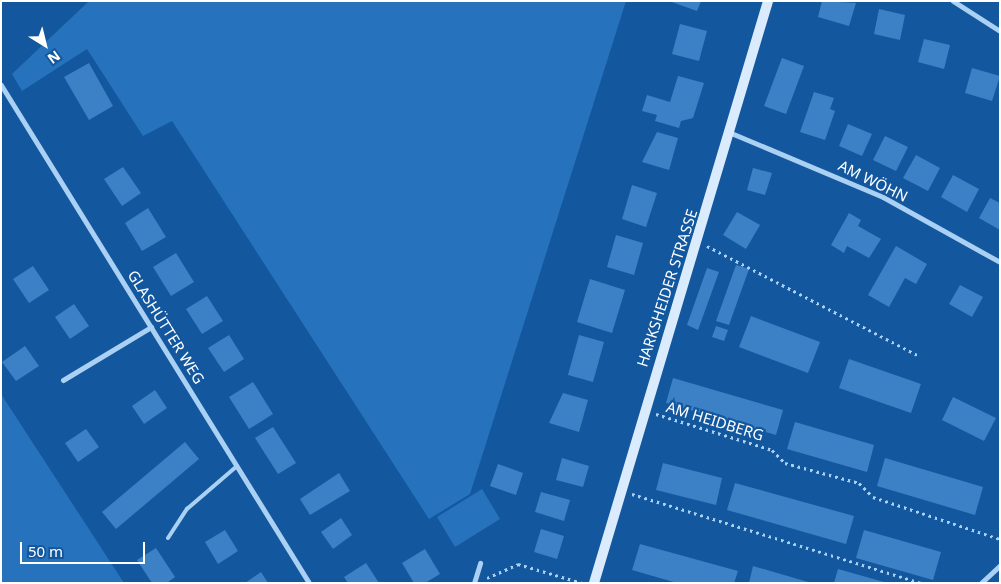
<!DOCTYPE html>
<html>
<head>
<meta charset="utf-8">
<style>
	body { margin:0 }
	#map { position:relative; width:1001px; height:584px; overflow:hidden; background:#13589e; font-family:"Noto Sans",sans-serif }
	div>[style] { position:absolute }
	.green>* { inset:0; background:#2672bc }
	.building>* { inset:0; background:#3c81c5 }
	.path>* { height:3px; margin-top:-1.5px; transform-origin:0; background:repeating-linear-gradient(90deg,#aad0f4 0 2.5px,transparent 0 6.5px) }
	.lane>* { height:4px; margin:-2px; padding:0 2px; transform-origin:2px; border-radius:2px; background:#aad0f4 }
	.street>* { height:5px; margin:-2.5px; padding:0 2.5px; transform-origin:2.5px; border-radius:2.5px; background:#aad0f4 }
	.secondary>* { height:10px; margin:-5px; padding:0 5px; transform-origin:5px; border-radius:5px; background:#daebfd }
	span { translate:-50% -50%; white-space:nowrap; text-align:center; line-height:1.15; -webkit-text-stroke:4.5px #13589e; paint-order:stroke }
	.street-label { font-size:15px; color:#fff }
	.frame { position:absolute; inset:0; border:2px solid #fff; pointer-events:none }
	.north { position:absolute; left:20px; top:20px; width:50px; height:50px; -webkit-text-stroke:4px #13589e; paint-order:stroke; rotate:144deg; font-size:14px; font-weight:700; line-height:20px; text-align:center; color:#fff }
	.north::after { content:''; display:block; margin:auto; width:18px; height:22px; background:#fff; clip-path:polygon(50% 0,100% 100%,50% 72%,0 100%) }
	.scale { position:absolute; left:20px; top:542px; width:125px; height:22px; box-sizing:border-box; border:2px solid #fff; border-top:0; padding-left:6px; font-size:15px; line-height:18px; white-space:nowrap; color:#fff; -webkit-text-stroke:4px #13589e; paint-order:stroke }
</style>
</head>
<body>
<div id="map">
	<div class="green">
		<div style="clip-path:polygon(89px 1px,626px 1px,470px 494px,429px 519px,172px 121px,143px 136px,87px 49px,22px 91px,12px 74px)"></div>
		<div style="clip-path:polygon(1px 394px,124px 583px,1px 583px)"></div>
		<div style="clip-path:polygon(482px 489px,500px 519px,455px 547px,437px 517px)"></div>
	</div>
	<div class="building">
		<div style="clip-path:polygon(669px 1px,701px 1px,697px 11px)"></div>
		<div style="clip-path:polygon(822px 1px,856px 3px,849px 26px,818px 17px)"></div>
		<div style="clip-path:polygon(879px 9px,905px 15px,900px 40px,874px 34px)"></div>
		<div style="clip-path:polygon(680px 24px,707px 31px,699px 61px,672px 54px)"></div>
		<div style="clip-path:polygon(924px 39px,950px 45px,944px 69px,918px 62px)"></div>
		<div style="clip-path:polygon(782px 58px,804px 66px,786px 114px,764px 106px)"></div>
		<div style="clip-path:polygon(89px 63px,113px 106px,89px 120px,64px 77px)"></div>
		<div style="clip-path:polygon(972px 68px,1000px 76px,992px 101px,965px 93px)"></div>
		<div style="clip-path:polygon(678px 76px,704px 83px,693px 118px,681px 121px,679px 128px,655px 121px,657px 115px,642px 111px,647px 95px,670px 102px)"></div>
		<div style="clip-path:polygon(814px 92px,834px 98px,830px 109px,835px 111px,825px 140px,800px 132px)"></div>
		<div style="clip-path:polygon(848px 124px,872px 134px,862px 156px,839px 146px)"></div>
		<div style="clip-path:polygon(657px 132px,678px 138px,669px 170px,642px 162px)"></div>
		<div style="clip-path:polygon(885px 136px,908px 147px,896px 171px,873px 160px)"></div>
		<div style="clip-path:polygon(916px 155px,940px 168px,928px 191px,903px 178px)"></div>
		<div style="clip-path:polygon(123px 167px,141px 193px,122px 206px,104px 179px)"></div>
		<div style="clip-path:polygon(753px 168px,772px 173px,765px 195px,747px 190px)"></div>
		<div style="clip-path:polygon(953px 175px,979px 189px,967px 212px,941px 197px)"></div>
		<div style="clip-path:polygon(632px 185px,657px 193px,646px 227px,622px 219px)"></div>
		<div style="clip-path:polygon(990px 198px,1000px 203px,1000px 230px,979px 218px)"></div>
		<div style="clip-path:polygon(148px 208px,166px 237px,142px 251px,125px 223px)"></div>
		<div style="clip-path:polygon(737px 212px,760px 225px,746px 249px,723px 235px)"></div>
		<div style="clip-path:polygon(849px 213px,861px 220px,858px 226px,881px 239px,869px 258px,847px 246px,844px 253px,831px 245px)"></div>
		<div style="clip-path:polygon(616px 235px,643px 243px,634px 275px,607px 267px)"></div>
		<div style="clip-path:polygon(896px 246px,927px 264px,916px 284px,905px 278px,889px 307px,868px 295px)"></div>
		<div style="clip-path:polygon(176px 253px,194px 282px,171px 296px,153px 267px)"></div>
		<div style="clip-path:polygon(736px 265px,749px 269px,729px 325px,716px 321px)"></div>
		<div style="clip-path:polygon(33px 266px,49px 290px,29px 303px,13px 279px)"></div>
		<div style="clip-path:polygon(707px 268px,719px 272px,698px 330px,687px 325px)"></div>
		<div style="clip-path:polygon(590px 279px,625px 290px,612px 333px,577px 322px)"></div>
		<div style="clip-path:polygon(960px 285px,983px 297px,972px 317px,949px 304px)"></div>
		<div style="clip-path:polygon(207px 296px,223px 321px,202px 334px,186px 309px)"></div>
		<div style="clip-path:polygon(74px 304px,89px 326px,70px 339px,55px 317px)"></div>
		<div style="clip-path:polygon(751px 316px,820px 342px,808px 373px,739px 347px)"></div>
		<div style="clip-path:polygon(716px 326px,728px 330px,724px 341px,712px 337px)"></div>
		<div style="clip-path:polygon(229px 335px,244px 359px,224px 372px,208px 348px)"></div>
		<div style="clip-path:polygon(579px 335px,604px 342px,593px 382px,568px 375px)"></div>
		<div style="clip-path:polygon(25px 346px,39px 366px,16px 381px,2px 362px)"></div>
		<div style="clip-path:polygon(849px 359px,921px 384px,911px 413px,839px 388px)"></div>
		<div style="clip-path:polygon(673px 378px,783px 410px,776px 435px,666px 403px)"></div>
		<div style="clip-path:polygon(253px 382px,273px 414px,249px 429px,229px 397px)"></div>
		<div style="clip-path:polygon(155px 390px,167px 408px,144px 424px,132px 406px)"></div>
		<div style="clip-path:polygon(563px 393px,588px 400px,579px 432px,549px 423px)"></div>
		<div style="clip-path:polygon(953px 397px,996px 418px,984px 441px,942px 420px)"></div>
		<div style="clip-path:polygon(795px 422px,874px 445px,867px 472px,787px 449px)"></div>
		<div style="clip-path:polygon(273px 427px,296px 463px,278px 474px,255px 438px)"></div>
		<div style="clip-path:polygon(86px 429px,99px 447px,78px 462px,65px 443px)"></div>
		<div style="clip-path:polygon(185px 442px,199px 459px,116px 529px,102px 512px)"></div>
		<div style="clip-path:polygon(562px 458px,589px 466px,583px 487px,556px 480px)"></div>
		<div style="clip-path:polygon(885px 458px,983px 487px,975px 515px,877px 486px)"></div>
		<div style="clip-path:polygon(663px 463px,722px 478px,716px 505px,656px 490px)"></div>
		<div style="clip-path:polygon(498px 464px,523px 473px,516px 495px,490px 486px)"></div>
		<div style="clip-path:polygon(339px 473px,350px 491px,310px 515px,300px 499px)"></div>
		<div style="clip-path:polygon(735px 483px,854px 516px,846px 544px,727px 510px)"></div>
		<div style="clip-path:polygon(541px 492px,570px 500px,564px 521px,535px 512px)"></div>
		<div style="clip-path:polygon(341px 518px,352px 535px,333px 549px,321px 532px)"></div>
		<div style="clip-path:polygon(541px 529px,564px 536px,557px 559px,534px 552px)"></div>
		<div style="clip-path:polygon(225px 530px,238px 551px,218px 564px,205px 542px)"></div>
		<div style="clip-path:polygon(864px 530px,941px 552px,933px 580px,856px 558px)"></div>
		<div style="clip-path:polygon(640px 544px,738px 571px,734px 583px,677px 583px,632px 570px)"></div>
		<div style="clip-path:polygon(156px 548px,175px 577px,167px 583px,152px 583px,137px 560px)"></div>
		<div style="clip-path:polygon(425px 549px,440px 574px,425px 583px,414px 583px,402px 563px)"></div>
		<div style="clip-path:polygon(366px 563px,379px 583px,348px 583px,344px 577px)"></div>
		<div style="clip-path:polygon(753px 566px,808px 582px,808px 583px,749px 583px)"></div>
		<div style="clip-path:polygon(838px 569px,884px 582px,884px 583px,834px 583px)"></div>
		<div style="clip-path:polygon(261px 572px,268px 583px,245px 583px)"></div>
	</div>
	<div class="path">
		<div style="left:707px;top:246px;width:239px;rotate:27.4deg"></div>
		<div style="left:656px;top:414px;width:121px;rotate:17.2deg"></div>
		<div style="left:772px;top:450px;width:18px;rotate:45deg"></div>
		<div style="left:785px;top:463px;width:77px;rotate:15.1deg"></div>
		<div style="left:859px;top:483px;width:20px;rotate:45deg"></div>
		<div style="left:873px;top:497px;width:134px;rotate:18.3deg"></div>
		<div style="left:632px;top:494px;width:303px;rotate:17.1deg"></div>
		<div style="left:487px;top:578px;width:34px;rotate:-24deg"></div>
		<div style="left:518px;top:564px;width:67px;rotate:16.5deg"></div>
	</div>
	<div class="lane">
		<div style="left:168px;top:538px;width:35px;rotate:-57deg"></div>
		<div style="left:187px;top:509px;width:66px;rotate:-40.7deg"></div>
	</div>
	<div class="street">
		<div style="left:953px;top:1px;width:56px;rotate:32.6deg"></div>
		<div style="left:1px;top:85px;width:586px;rotate:58.26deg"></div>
		<div style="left:731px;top:133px;width:165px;rotate:22.8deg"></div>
		<div style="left:883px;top:197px;width:134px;rotate:29.1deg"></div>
		<div style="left:63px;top:380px;width:103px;rotate:-31.1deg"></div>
		<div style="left:474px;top:583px;width:21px;rotate:-73deg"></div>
		<div style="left:981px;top:583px;width:26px;rotate:-43deg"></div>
	</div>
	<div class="secondary">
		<div style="left:594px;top:583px;width:607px;rotate:-73.35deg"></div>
	</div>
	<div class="street-label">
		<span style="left:873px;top:181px;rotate:26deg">AM WÖHN</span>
		<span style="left:667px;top:288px;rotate:-72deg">HARKSHEIDER STRASSE</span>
		<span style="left:166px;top:327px;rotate:58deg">GLASHÜTTER WEG</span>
		<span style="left:715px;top:421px;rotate:17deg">AM HEIDBERG</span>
	</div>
	<div class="frame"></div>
	<div class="north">N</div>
	<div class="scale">50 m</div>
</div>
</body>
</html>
